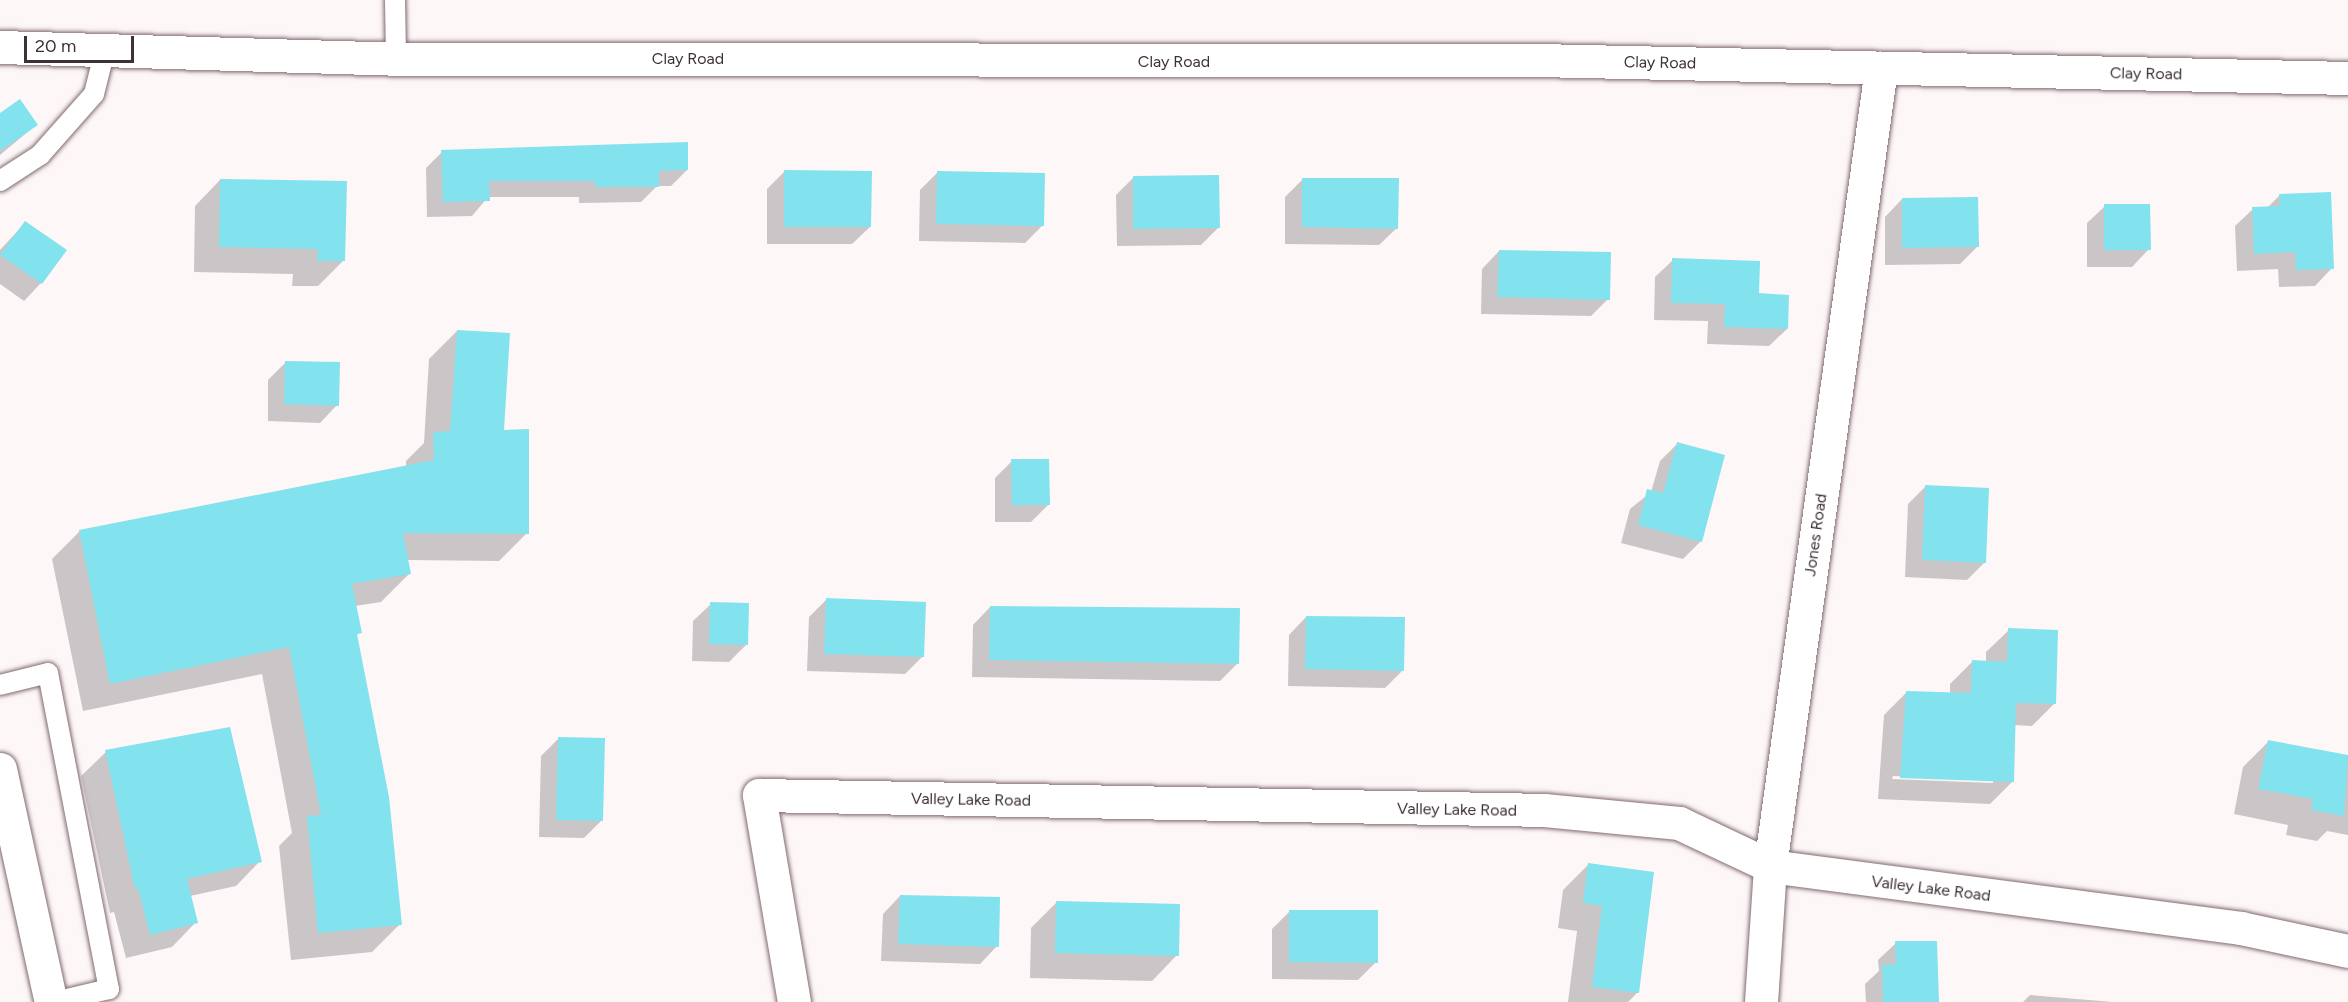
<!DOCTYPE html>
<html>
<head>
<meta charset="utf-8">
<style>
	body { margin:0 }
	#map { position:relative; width:2348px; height:1002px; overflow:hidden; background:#fdf7f8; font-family:Figtree,sans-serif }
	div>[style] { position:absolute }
	.shadow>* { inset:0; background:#0003 }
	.building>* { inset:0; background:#82e2ed }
	.roads { filter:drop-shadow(0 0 2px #836a6d) drop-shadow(0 0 2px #836a6d) }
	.lane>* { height:20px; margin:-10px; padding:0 10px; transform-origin:10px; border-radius:10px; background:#fff }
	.street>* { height:33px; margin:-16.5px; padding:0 16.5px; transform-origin:16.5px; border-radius:16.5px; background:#fff }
	.secondary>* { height:33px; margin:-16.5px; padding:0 16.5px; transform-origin:16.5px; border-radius:16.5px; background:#fff }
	span { translate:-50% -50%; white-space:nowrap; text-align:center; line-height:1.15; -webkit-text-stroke:4.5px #fff; paint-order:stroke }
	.street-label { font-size:16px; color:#3d3233 }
	.scale { position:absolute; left:24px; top:36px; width:110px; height:27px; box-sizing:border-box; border:3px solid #3d3233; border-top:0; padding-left:8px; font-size:18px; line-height:21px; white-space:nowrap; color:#3d3233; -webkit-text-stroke:4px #fff; paint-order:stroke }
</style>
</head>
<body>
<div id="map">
	<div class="shadow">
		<div style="clip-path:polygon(0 115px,36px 125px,0 155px)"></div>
		<div style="clip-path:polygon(442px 152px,687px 170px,671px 186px,657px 186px,641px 202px,579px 203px,579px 197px,488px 197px,472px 216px,427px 217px,426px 168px)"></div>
		<div style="clip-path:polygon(785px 171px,870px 227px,852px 244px,767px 244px,767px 189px)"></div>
		<div style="clip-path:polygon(938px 172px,1043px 225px,1025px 243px,919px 241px,920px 190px)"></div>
		<div style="clip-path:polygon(1134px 177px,1219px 227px,1201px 245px,1117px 246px,1116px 195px)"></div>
		<div style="clip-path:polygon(1303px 179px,1397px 228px,1379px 245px,1285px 244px,1285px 197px)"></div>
		<div style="clip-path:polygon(220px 180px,344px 260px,318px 286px,292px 286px,293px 274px,194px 272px,195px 206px)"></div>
		<div style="clip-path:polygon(2280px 195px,2332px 268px,2315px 286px,2279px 287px,2278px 269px,2237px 271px,2235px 226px,2253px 209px,2267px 208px)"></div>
		<div style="clip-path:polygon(1902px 199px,1977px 247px,1960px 264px,1885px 265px,1885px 217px)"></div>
		<div style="clip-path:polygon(2105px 206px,2149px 249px,2132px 267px,2087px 267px,2087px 223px)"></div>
		<div style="clip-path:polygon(25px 223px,41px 283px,24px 301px,0 284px,0 250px)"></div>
		<div style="clip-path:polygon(1499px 251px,1608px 299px,1591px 316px,1481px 314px,1482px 269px)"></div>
		<div style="clip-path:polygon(1673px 260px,1758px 295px,1787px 329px,1769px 346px,1707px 344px,1708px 321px,1654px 320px,1655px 277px)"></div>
		<div style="clip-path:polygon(457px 331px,503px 431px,527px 533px,499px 561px,406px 560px,409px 574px,381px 602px,355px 606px,360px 632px,356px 636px,400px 924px,372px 952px,291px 960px,279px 846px,292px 833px,262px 674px,83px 711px,52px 559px,80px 531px,406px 467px,406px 461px,424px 443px,429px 359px)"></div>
		<div style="clip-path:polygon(286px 362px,337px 405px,320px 423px,268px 421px,268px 380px)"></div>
		<div style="clip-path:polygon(1677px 444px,1701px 541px,1683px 559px,1621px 543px,1630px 509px,1651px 492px,1660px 461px)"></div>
		<div style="clip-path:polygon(1012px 461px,1049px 504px,1031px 522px,995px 522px,995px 478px)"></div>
		<div style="clip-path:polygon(1926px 486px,1985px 562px,1967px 580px,1905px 577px,1908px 504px)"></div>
		<div style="clip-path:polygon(826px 600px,923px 656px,905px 674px,807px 671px,809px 617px)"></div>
		<div style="clip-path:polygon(711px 604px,747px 644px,729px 662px,692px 661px,693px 621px)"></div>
		<div style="clip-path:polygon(990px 607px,1238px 663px,1220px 681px,972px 677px,973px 625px)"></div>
		<div style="clip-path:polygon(1306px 617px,1403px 670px,1385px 688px,1288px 686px,1289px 635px)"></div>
		<div style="clip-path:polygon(evenodd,2009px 630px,2054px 704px,2032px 726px,2014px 725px,2012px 782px,1990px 804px,1878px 799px,1884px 715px,1907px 692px,1950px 694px,1950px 684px,1972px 662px,1986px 662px,1986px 652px,2009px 630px,1893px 776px,1993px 780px,1993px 783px,1892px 779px,1893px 776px)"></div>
		<div style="clip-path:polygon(559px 738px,601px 821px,584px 838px,539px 837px,541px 756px)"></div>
		<div style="clip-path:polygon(2268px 742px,2348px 756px,2348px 835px,2327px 831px,2317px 841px,2286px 835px,2288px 825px,2234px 814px,2243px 767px)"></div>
		<div style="clip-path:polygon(106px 752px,260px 861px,236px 886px,190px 896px,196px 922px,172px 947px,126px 958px,114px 912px,110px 913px,81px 776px)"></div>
		<div style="clip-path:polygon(1588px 865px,1638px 992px,1628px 1002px,1568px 1002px,1577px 931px,1558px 928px,1563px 890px)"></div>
		<div style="clip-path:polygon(900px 896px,997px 946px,980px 964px,881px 961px,883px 914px)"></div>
		<div style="clip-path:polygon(1057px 902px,1177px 955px,1152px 981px,1030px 978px,1031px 928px)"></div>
		<div style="clip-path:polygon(1290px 911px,1376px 962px,1358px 980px,1272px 979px,1272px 929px)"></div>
		<div style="clip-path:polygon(1896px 943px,1937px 1002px,1866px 1002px,1865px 984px,1879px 971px,1878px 960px)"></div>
		<div style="clip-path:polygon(2030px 995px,2113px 1002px,2023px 1002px)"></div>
	</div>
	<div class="building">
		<div style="clip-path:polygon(20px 99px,38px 125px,0 151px,0 113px)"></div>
		<div style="clip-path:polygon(688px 142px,688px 170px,659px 171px,659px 187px,595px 187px,595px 181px,489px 181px,490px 201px,443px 202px,441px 150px)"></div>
		<div style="clip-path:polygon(784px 170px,872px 171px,871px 227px,784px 227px)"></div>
		<div style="clip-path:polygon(937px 171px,1045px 173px,1044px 226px,936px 224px)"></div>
		<div style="clip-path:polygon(1219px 175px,1220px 228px,1133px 229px,1133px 176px)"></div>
		<div style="clip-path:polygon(1302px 178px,1399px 178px,1398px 229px,1302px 227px)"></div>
		<div style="clip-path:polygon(220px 179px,347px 181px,345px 261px,317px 261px,318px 249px,219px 247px)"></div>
		<div style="clip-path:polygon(2331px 192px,2334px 269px,2296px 270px,2295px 252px,2254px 254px,2252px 207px,2280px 206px,2279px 194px)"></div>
		<div style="clip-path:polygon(1978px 197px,1979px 247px,1902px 248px,1902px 198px)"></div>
		<div style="clip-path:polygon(2104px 204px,2150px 204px,2151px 250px,2104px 250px)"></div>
		<div style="clip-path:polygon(25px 221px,67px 250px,42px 284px,0 255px)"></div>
		<div style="clip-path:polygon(1499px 250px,1611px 252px,1610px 300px,1497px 297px)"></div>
		<div style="clip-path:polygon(1672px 258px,1760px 261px,1759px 293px,1789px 295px,1788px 329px,1724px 327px,1725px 304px,1671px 303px)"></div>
		<div style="clip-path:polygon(457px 330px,510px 333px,504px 430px,529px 429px,529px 534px,403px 533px,411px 574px,352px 584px,362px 633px,357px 634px,389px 797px,402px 925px,318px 933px,307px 816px,321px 815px,289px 647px,110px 684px,79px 530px,434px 460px,433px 432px,450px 431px)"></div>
		<div style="clip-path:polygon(285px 361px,340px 362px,339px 406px,284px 404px)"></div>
		<div style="clip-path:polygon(1677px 442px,1725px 455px,1702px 542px,1638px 525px,1647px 489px,1663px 493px)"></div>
		<div style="clip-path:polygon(1011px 459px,1049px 459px,1050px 505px,1012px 505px)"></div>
		<div style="clip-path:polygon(1925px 485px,1989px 488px,1986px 563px,1922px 560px)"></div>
		<div style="clip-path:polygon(826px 598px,926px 602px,924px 657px,824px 654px)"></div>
		<div style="clip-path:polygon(710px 602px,749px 603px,748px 645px,709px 644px)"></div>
		<div style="clip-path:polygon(990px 606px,1240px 608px,1239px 664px,989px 660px)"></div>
		<div style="clip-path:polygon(1306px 616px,1405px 617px,1404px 671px,1305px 669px)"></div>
		<div style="clip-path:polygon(2008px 628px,2058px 630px,2056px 704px,2016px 703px,2014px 782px,1900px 778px,1906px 691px,1971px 693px,1972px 660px,2007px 662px)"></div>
		<div style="clip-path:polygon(230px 727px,262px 862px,187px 879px,198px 923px,150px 935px,138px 888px,135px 889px,105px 750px)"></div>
		<div style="clip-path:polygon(558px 737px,605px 738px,603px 821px,556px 820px)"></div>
		<div style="clip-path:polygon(2268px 740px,2348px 755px,2344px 816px,2311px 810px,2313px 799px,2258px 789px)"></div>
		<div style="clip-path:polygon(1588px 863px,1654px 872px,1639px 993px,1592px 987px,1602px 906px,1583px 903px)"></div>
		<div style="clip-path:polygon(900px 895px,1000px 897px,999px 947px,898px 944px)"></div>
		<div style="clip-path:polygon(1056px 901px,1180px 904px,1179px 956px,1055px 953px)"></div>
		<div style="clip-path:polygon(1289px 910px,1378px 910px,1378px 963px,1289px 962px)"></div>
		<div style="clip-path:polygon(1895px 941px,1937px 941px,1939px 1002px,1883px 1002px,1882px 965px,1896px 964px)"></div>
	</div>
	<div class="roads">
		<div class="lane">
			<div style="left:395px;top:0;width:59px;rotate:89deg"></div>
			<div style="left:0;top:181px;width:48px;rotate:-33deg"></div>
			<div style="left:40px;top:155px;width:81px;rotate:-48.5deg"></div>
			<div style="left:94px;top:94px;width:45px;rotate:-76deg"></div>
			<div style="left:0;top:685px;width:49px;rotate:-14deg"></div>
			<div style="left:48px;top:673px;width:322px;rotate:79.1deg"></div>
			<div style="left:109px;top:989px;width:57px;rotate:166.7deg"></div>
		</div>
		<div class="street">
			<div style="left:794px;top:1002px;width:210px;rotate:-99.6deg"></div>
			<div style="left:759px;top:795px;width:785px;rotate:1.09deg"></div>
			<div style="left:1544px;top:810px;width:136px;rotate:5.5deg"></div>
			<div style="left:1679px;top:823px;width:101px;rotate:25.3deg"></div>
			<div style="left:1770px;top:866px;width:475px;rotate:7.5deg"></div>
			<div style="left:2241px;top:928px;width:109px;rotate:12.1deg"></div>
			<div style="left:1761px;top:1002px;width:136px;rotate:-86.2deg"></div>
			<div style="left:1770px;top:866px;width:806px;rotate:-82.08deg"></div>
		</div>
		<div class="secondary">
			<div style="left:0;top:47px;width:396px;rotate:1.7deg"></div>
			<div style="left:396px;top:59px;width:1141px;rotate:0.05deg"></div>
			<div style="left:1537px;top:60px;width:811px;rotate:1.27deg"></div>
			<div style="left:0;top:769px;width:239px;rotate:77.7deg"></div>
		</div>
	</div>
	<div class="street-label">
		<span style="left:688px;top:59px">Clay Road</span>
		<span style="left:1174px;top:62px">Clay Road</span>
		<span style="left:1660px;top:63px;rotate:1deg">Clay Road</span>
		<span style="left:2146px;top:74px;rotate:1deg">Clay Road</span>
		<span style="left:1816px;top:535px;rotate:-82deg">Jones Road</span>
		<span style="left:971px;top:800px;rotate:1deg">Valley Lake Road</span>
		<span style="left:1457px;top:810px;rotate:1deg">Valley Lake Road</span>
		<span style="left:1931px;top:889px;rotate:7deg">Valley Lake Road</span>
	</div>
	<div class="scale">20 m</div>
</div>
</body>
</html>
